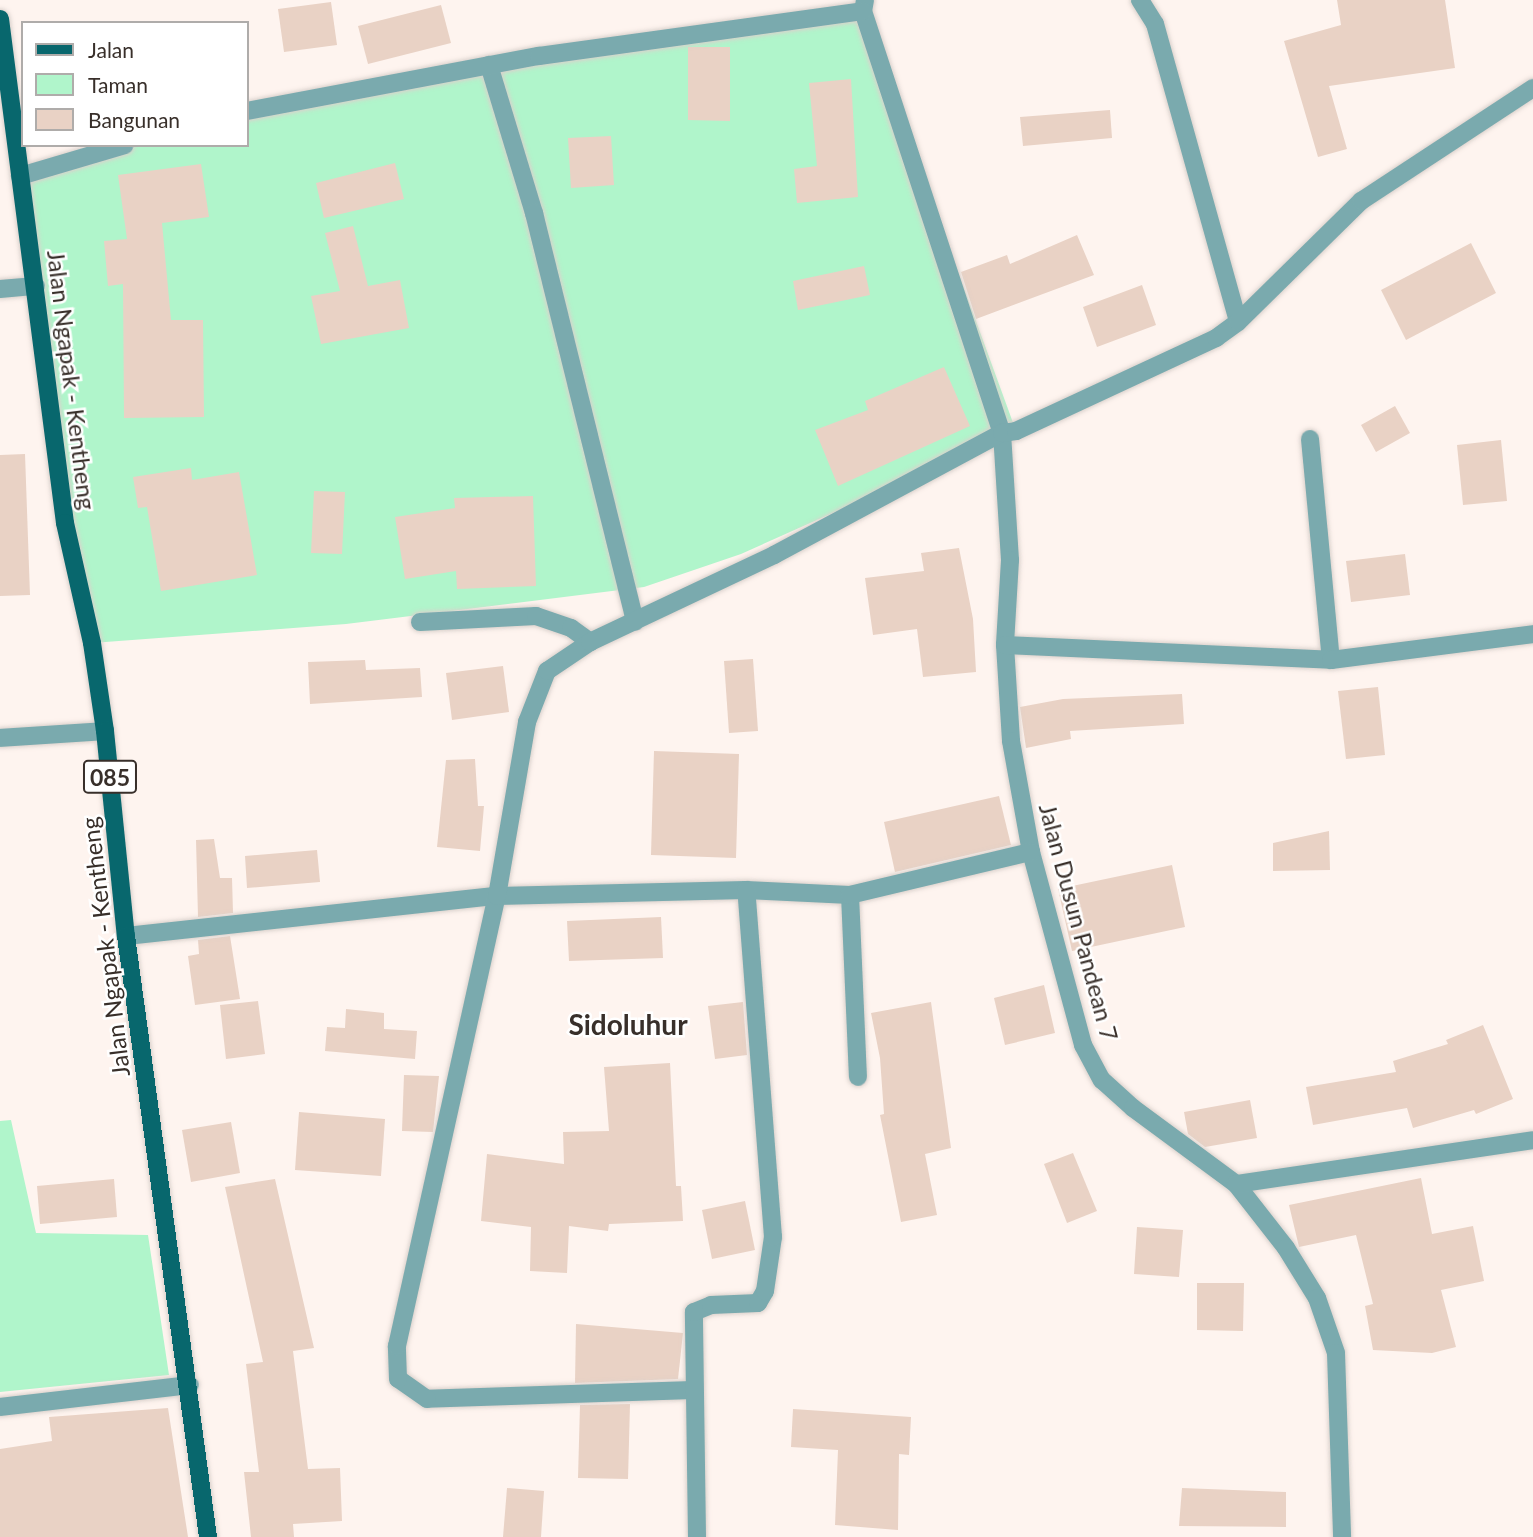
<!DOCTYPE html>
<html>
<head>
<meta charset="utf-8">
<style>
	body { margin:0 }
	#map { position:relative; width:1533px; height:1537px; overflow:hidden; background:#fef4ef; font-family:Lato,sans-serif }
	div>[style] { position:absolute }
	.green>* { inset:0; background:#b0f5cb }
	.building>* { inset:0; background:#e9d2c5 }
	.roads { filter:drop-shadow(0 0 2px #dad1cc) drop-shadow(0 0 2px #dad1cc) }
	.minor>* { height:18px; margin:-9px; padding:0 9px; transform-origin:9px; border-radius:9px; background:#7aaaae }
	.major>* { height:18px; margin:-9px; padding:0 9px; transform-origin:9px; border-radius:9px; background:#08676d }
	span { translate:-50% -50%; white-space:nowrap; text-align:center; line-height:1.15; -webkit-text-stroke:5px #fff; paint-order:stroke }
	.shield-label span { padding:2px 5px; background:#fff; border:2px solid; border-radius:5px; -webkit-text-stroke-width:0 }
	.shield-label { font-size:23px; color:#382f2a; font-weight:700 }
	.street-label { font-size:24px; color:#382f2a }
	.quarter-label { font-size:28px; color:#382f2a; font-weight:700 }
	.legend { position:absolute; left:21px; top:21px; width:228px; height:126px; box-sizing:border-box; background:#fff; border:2px solid #afacaa; margin:0; padding:9px 12px; list-style:none; font-size:21px; color:#382f2a }
	.legend li { display:flex; align-items:center; gap:14px; height:35px }
	.legend b { width:35px; border:2px solid #afacaa }
</style>
</head>
<body>
<div id="map">
	<div class="green">
		<div style="clip-path:polygon(863px 11px,1016px 431px,741px 554px,644px 587px,346px 624px,92px 643px,20px 176px,125px 145px,247px 145px,247px 111px)"></div>
		<div style="clip-path:polygon(11px 1120px,36px 1233px,148px 1235px,169px 1375px,0 1392px,0 1121px)"></div>
	</div>
	<div class="building">
		<div style="clip-path:polygon(1337px 0,1445px 0,1455px 68px,1329px 86px,1347px 149px,1318px 157px,1284px 41px,1341px 25px)"></div>
		<div style="clip-path:polygon(331px 2px,337px 45px,284px 52px,278px 9px)"></div>
		<div style="clip-path:polygon(441px 5px,451px 43px,368px 64px,358px 26px)"></div>
		<div style="clip-path:polygon(688px 47px,730px 47px,730px 121px,688px 120px)"></div>
		<div style="clip-path:polygon(851px 79px,858px 197px,797px 203px,794px 169px,817px 166px,809px 83px)"></div>
		<div style="clip-path:polygon(1110px 110px,1112px 138px,1023px 146px,1020px 117px)"></div>
		<div style="clip-path:polygon(611px 136px,614px 185px,571px 188px,568px 138px)"></div>
		<div style="clip-path:polygon(395px 163px,404px 199px,324px 218px,316px 183px)"></div>
		<div style="clip-path:polygon(201px 164px,209px 217px,162px 223px,171px 320px,203px 320px,204px 417px,124px 418px,123px 284px,108px 286px,104px 241px,127px 239px,118px 175px)"></div>
		<div style="clip-path:polygon(353px 226px,368px 286px,400px 280px,409px 328px,321px 344px,311px 296px,340px 291px,325px 233px)"></div>
		<div style="clip-path:polygon(1077px 235px,1094px 275px,976px 319px,961px 272px,1007px 255px,1010px 264px)"></div>
		<div style="clip-path:polygon(1471px 243px,1496px 293px,1406px 340px,1381px 290px)"></div>
		<div style="clip-path:polygon(864px 266px,870px 295px,798px 310px,793px 281px)"></div>
		<div style="clip-path:polygon(1142px 285px,1156px 325px,1097px 347px,1083px 307px)"></div>
		<div style="clip-path:polygon(944px 367px,970px 426px,838px 486px,815px 430px,868px 410px,865px 401px)"></div>
		<div style="clip-path:polygon(1395px 406px,1410px 433px,1376px 452px,1361px 425px)"></div>
		<div style="clip-path:polygon(1501px 440px,1507px 501px,1463px 505px,1457px 445px)"></div>
		<div style="clip-path:polygon(25px 454px,30px 595px,0 596px,0 455px)"></div>
		<div style="clip-path:polygon(191px 468px,192px 480px,239px 472px,257px 575px,161px 591px,147px 507px,138px 508px,133px 477px)"></div>
		<div style="clip-path:polygon(314px 491px,345px 492px,342px 554px,311px 553px)"></div>
		<div style="clip-path:polygon(533px 496px,536px 586px,457px 589px,456px 571px,405px 579px,395px 517px,455px 508px,454px 498px)"></div>
		<div style="clip-path:polygon(959px 548px,973px 619px,976px 672px,923px 677px,917px 629px,873px 635px,865px 578px,924px 571px,921px 553px)"></div>
		<div style="clip-path:polygon(1405px 554px,1410px 595px,1351px 602px,1346px 561px)"></div>
		<div style="clip-path:polygon(753px 659px,758px 731px,729px 733px,724px 661px)"></div>
		<div style="clip-path:polygon(365px 660px,366px 670px,420px 668px,422px 697px,310px 704px,308px 662px)"></div>
		<div style="clip-path:polygon(503px 666px,509px 712px,452px 720px,446px 673px)"></div>
		<div style="clip-path:polygon(1378px 687px,1385px 755px,1346px 759px,1338px 691px)"></div>
		<div style="clip-path:polygon(1182px 694px,1184px 724px,1070px 731px,1071px 739px,1026px 748px,1020px 707px,1063px 699px)"></div>
		<div style="clip-path:polygon(654px 751px,739px 754px,736px 858px,651px 855px)"></div>
		<div style="clip-path:polygon(475px 759px,478px 806px,484px 806px,480px 851px,437px 847px,446px 760px)"></div>
		<div style="clip-path:polygon(999px 796px,1011px 845px,895px 872px,884px 822px)"></div>
		<div style="clip-path:polygon(1329px 831px,1330px 870px,1273px 871px,1273px 843px)"></div>
		<div style="clip-path:polygon(214px 839px,220px 878px,232px 878px,233px 913px,198px 917px,196px 840px)"></div>
		<div style="clip-path:polygon(317px 850px,320px 882px,247px 888px,245px 856px)"></div>
		<div style="clip-path:polygon(1172px 865px,1185px 927px,1072px 951px,1058px 889px)"></div>
		<div style="clip-path:polygon(661px 917px,663px 958px,569px 961px,567px 921px)"></div>
		<div style="clip-path:polygon(230px 936px,240px 999px,195px 1005px,188px 956px,199px 954px,198px 940px)"></div>
		<div style="clip-path:polygon(1044px 985px,1055px 1033px,1005px 1045px,994px 998px)"></div>
		<div style="clip-path:polygon(258px 1001px,265px 1054px,226px 1059px,220px 1005px)"></div>
		<div style="clip-path:polygon(743px 1002px,747px 1055px,715px 1059px,708px 1006px)"></div>
		<div style="clip-path:polygon(931px 1002px,951px 1148px,925px 1154px,937px 1215px,901px 1222px,880px 1115px,884px 1114px,880px 1058px,871px 1013px)"></div>
		<div style="clip-path:polygon(346px 1009px,384px 1013px,384px 1029px,417px 1031px,415px 1059px,325px 1051px,327px 1027px,345px 1028px)"></div>
		<div style="clip-path:polygon(1483px 1025px,1513px 1099px,1476px 1114px,1474px 1110px,1413px 1128px,1407px 1108px,1313px 1125px,1306px 1087px,1396px 1072px,1393px 1061px,1448px 1044px,1446px 1040px)"></div>
		<div style="clip-path:polygon(670px 1063px,676px 1186px,681px 1186px,683px 1221px,609px 1224px,608px 1231px,569px 1226px,567px 1273px,530px 1271px,531px 1227px,481px 1221px,487px 1154px,564px 1164px,563px 1132px,609px 1131px,604px 1067px)"></div>
		<div style="clip-path:polygon(404px 1075px,439px 1076px,433px 1132px,402px 1131px)"></div>
		<div style="clip-path:polygon(1250px 1100px,1257px 1138px,1205px 1147px,1188px 1134px,1184px 1112px)"></div>
		<div style="clip-path:polygon(299px 1112px,385px 1119px,381px 1176px,295px 1170px)"></div>
		<div style="clip-path:polygon(231px 1122px,240px 1173px,191px 1182px,182px 1130px)"></div>
		<div style="clip-path:polygon(1073px 1153px,1097px 1211px,1067px 1223px,1044px 1164px)"></div>
		<div style="clip-path:polygon(1421px 1178px,1432px 1234px,1473px 1226px,1484px 1281px,1441px 1290px,1456px 1347px,1432px 1353px,1373px 1350px,1365px 1306px,1373px 1304px,1356px 1235px,1299px 1247px,1289px 1205px)"></div>
		<div style="clip-path:polygon(114px 1179px,117px 1217px,40px 1224px,37px 1186px)"></div>
		<div style="clip-path:polygon(275px 1179px,314px 1348px,293px 1351px,308px 1469px,340px 1468px,342px 1521px,293px 1524px,294px 1537px,251px 1537px,244px 1472px,259px 1472px,246px 1364px,263px 1362px,225px 1187px)"></div>
		<div style="clip-path:polygon(745px 1201px,755px 1250px,712px 1259px,702px 1210px)"></div>
		<div style="clip-path:polygon(1137px 1227px,1183px 1230px,1179px 1277px,1134px 1274px)"></div>
		<div style="clip-path:polygon(1197px 1283px,1244px 1283px,1243px 1331px,1197px 1330px)"></div>
		<div style="clip-path:polygon(576px 1324px,683px 1333px,678px 1379px,575px 1383px)"></div>
		<div style="clip-path:polygon(630px 1404px,628px 1479px,578px 1478px,580px 1405px)"></div>
		<div style="clip-path:polygon(168px 1408px,188px 1537px,0 1537px,0 1449px,52px 1441px,49px 1417px)"></div>
		<div style="clip-path:polygon(793px 1409px,911px 1417px,909px 1455px,899px 1454px,898px 1530px,835px 1525px,838px 1450px,791px 1447px)"></div>
		<div style="clip-path:polygon(507px 1488px,544px 1491px,541px 1537px,503px 1537px)"></div>
		<div style="clip-path:polygon(1182px 1488px,1286px 1492px,1286px 1527px,1179px 1526px)"></div>
	</div>
	<div class="roads">
		<div class="minor">
			<div style="left:865px;top:0;width:11px;rotate:100deg"></div>
			<div style="left:863px;top:11px;width:444px;rotate:71.8deg"></div>
			<div style="left:1002px;top:433px;width:127px;rotate:86.4deg"></div>
			<div style="left:1010px;top:560px;width:85px;rotate:93.4deg"></div>
			<div style="left:1005px;top:645px;width:96px;rotate:86.4deg"></div>
			<div style="left:1011px;top:741px;width:113px;rotate:79.8deg"></div>
			<div style="left:1031px;top:852px;width:200px;rotate:74.9deg"></div>
			<div style="left:1083px;top:1045px;width:40px;rotate:62deg"></div>
			<div style="left:1102px;top:1080px;width:42px;rotate:42.1deg"></div>
			<div style="left:1133px;top:1108px;width:128px;rotate:36.4deg"></div>
			<div style="left:1236px;top:1184px;width:81px;rotate:52deg"></div>
			<div style="left:1286px;top:1248px;width:59px;rotate:58.2deg"></div>
			<div style="left:1317px;top:1298px;width:58px;rotate:70.9deg"></div>
			<div style="left:1336px;top:1353px;width:184px;rotate:88.1deg"></div>
			<div style="left:1140px;top:0;width:28px;rotate:58deg"></div>
			<div style="left:1155px;top:24px;width:309px;rotate:74.4deg"></div>
			<div style="left:489px;top:65px;width:155px;rotate:73.1deg"></div>
			<div style="left:534px;top:213px;width:421px;rotate:76.1deg"></div>
			<div style="left:247px;top:111px;width:297px;rotate:-10.7deg"></div>
			<div style="left:539px;top:56px;width:327px;rotate:-7.9deg"></div>
			<div style="left:20px;top:176px;width:109px;rotate:-16.4deg"></div>
			<div style="left:0;top:289px;width:36px;rotate:-5deg"></div>
			<div style="left:1310px;top:439px;width:222px;rotate:84.6deg"></div>
			<div style="left:420px;top:622px;width:116px;rotate:-3deg"></div>
			<div style="left:536px;top:616px;width:37px;rotate:19deg"></div>
			<div style="left:571px;top:628px;width:24px;rotate:36deg"></div>
			<div style="left:1005px;top:645px;width:326px;rotate:2.6deg"></div>
			<div style="left:1331px;top:660px;width:204px;rotate:-7.3deg"></div>
			<div style="left:0;top:738px;width:105px;rotate:-3.8deg"></div>
			<div style="left:850px;top:895px;width:182px;rotate:87.5deg"></div>
			<div style="left:126px;top:936px;width:373px;rotate:-6.2deg"></div>
			<div style="left:497px;top:896px;width:249px;rotate:-1.4deg"></div>
			<div style="left:746px;top:890px;width:104px;rotate:2.8deg"></div>
			<div style="left:850px;top:895px;width:186px;rotate:-13.4deg"></div>
			<div style="left:1236px;top:1184px;width:300px;rotate:-8.4deg"></div>
			<div style="left:693px;top:1390px;width:266px;rotate:178.1deg"></div>
			<div style="left:427px;top:1399px;width:35px;rotate:-145deg"></div>
			<div style="left:398px;top:1379px;width:33px;rotate:-92deg"></div>
			<div style="left:397px;top:1346px;width:461px;rotate:-77.5deg"></div>
			<div style="left:497px;top:896px;width:177px;rotate:-80.2deg"></div>
			<div style="left:527px;top:722px;width:55px;rotate:-68.6deg"></div>
			<div style="left:547px;top:671px;width:52px;rotate:-34deg"></div>
			<div style="left:590px;top:642px;width:204px;rotate:-25.3deg"></div>
			<div style="left:774px;top:555px;width:259px;rotate:-28.2deg"></div>
			<div style="left:1002px;top:433px;width:14px;rotate:-8deg"></div>
			<div style="left:1016px;top:431px;width:221px;rotate:-24.9deg"></div>
			<div style="left:1216px;top:338px;width:27px;rotate:-36deg"></div>
			<div style="left:1238px;top:322px;width:173px;rotate:-44.5deg"></div>
			<div style="left:1361px;top:201px;width:206px;rotate:-33.3deg"></div>
			<div style="left:0;top:1407px;width:191px;rotate:-6.6deg"></div>
			<div style="left:697px;top:1537px;width:225px;rotate:-90.8deg"></div>
			<div style="left:694px;top:1312px;width:18px;rotate:-22deg"></div>
			<div style="left:711px;top:1305px;width:47px;rotate:-2.4deg"></div>
			<div style="left:758px;top:1303px;width:14px;rotate:-60deg"></div>
			<div style="left:765px;top:1291px;width:55px;rotate:-81.6deg"></div>
			<div style="left:773px;top:1237px;width:348px;rotate:-94.4deg"></div>
		</div>
		<div class="major">
			<div style="left:0;top:19px;width:508px;rotate:82.65deg"></div>
			<div style="left:65px;top:523px;width:123px;rotate:77.3deg"></div>
			<div style="left:92px;top:643px;width:89px;rotate:81.6deg"></div>
			<div style="left:105px;top:731px;width:206px;rotate:84.2deg"></div>
			<div style="left:126px;top:936px;width:607px;rotate:82.23deg"></div>
		</div>
	</div>
	<div class="shield-label">
		<span style="left:110px;top:777px">085</span>
	</div>
	<div class="street-label">
		<span style="left:72px;top:380px;rotate:83deg">Jalan Ngapak - Kentheng</span>
		<span style="left:1079px;top:922px;rotate:75deg">Jalan Dusun Pandean 7</span>
		<span style="left:105px;top:947px;rotate:-97deg">Jalan Ngapak - Kentheng</span>
	</div>
	<div class="quarter-label">
		<span style="left:628px;top:1024px">Sidoluhur</span>
	</div>
	<ul class="legend">
	<li><b style="height:9px;background:#08676d"></b>Jalan</li>
	<li><b style="height:19px;background:#b0f5cb"></b>Taman</li>
	<li><b style="height:19px;background:#e9d2c5"></b>Bangunan</li>
	</ul>
</div>
</body>
</html>
